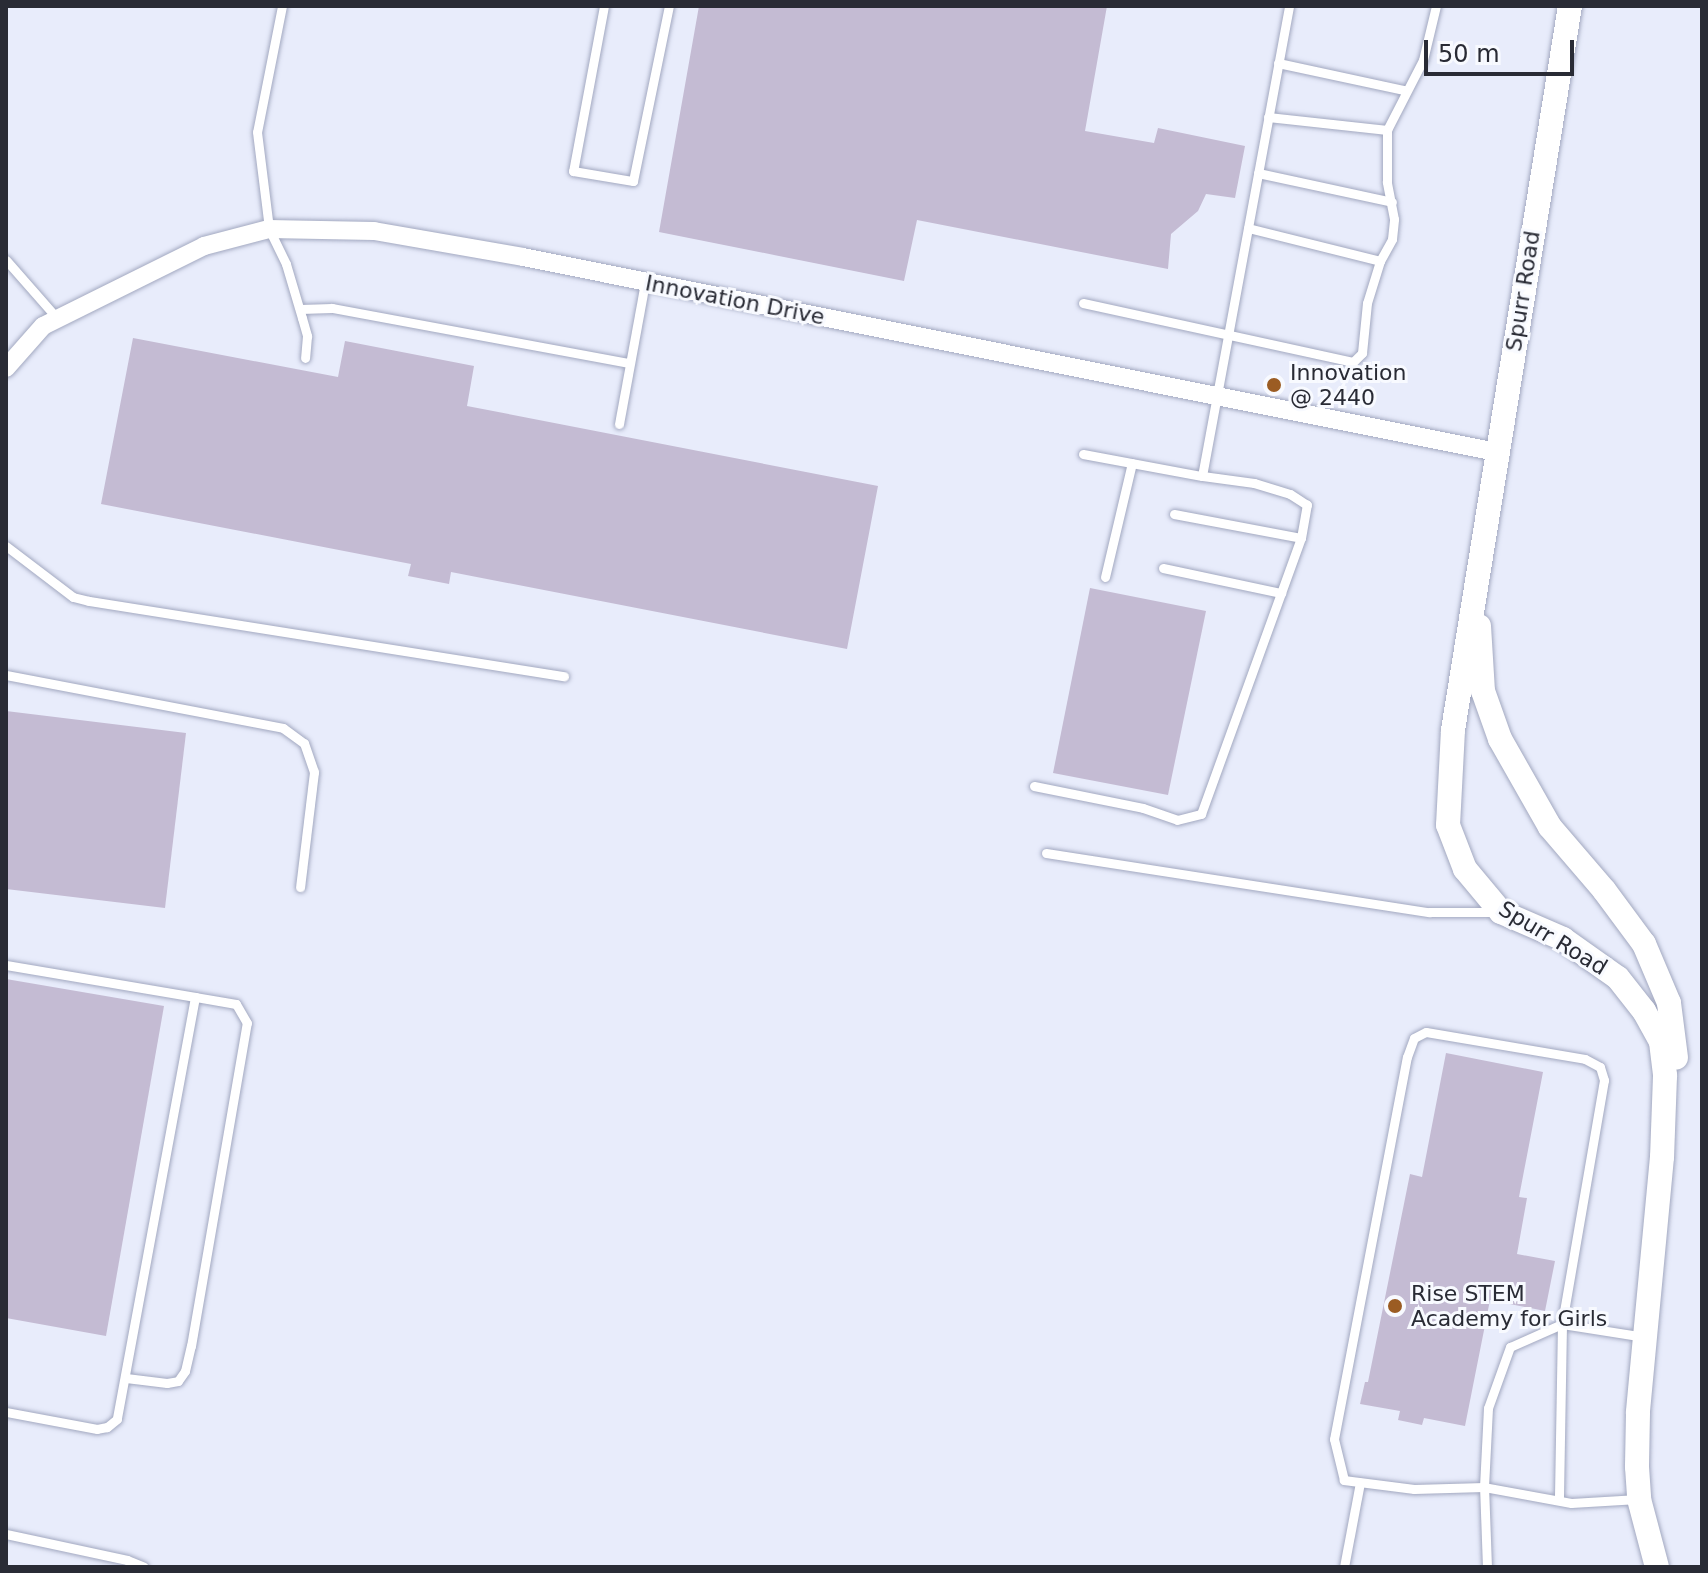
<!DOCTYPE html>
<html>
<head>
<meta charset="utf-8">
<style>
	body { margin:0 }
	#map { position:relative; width:1708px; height:1573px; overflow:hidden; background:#e8ecfb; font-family:"DejaVu Sans",sans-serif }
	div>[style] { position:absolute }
	.building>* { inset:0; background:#c4bbd3 }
	.roads { filter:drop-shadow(0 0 2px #a2a8c0) drop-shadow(0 0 2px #a2a8c0) }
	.service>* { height:9px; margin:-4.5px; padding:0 4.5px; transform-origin:4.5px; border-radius:4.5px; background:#fff }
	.minor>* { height:18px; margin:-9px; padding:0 9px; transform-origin:9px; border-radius:9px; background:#fff }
	.tertiary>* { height:24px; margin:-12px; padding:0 12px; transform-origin:12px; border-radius:12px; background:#fff }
	.dots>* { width:22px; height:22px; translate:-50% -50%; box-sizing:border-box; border:4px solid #f8faff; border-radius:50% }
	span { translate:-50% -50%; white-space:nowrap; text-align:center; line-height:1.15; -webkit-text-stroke:6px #f8faff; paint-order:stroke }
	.street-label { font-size:22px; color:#292b35 }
	.poi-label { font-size:22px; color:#292b35 }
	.left { translate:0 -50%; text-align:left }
	.frame { position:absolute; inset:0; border:8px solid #292b35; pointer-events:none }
	.scale { position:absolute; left:1424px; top:40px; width:150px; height:36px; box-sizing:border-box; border:4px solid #292b35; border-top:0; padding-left:10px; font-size:24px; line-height:28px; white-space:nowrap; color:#292b35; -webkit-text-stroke:6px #f8faff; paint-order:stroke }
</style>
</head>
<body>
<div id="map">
	<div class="building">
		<div style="clip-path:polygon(699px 6px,1107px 6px,1085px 131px,1154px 143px,1158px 128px,1245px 146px,1235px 198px,1206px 194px,1198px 211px,1171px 234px,1168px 269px,917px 220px,904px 281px,659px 232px)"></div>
		<div style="clip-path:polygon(133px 338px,338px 377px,345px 341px,474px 366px,467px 406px,878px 486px,847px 649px,451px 572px,449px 584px,408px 576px,411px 564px,101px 504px)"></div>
		<div style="clip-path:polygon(1090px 588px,1206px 611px,1168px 795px,1053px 773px)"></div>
		<div style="clip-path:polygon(6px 711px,186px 733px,165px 908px,6px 889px)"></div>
		<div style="clip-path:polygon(6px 979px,164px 1006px,106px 1336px,6px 1318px)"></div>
		<div style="clip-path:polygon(1446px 1053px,1543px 1072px,1519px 1197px,1527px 1198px,1517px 1254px,1555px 1261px,1545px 1311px,1490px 1300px,1465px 1426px,1424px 1418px,1422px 1425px,1398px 1420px,1400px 1411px,1360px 1404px,1365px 1382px,1368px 1382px,1410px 1174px,1422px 1177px)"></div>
	</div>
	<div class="roads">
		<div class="service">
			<div style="left:282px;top:6px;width:128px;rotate:101.2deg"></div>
			<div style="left:257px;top:132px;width:98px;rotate:82.9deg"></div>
			<div style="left:269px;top:229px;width:39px;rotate:64deg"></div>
			<div style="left:286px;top:264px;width:56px;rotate:73.5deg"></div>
			<div style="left:302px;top:318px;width:19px;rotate:74deg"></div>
			<div style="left:307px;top:336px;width:22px;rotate:95deg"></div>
			<div style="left:604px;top:6px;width:168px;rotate:100.6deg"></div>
			<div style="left:573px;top:171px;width:61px;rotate:9.5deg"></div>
			<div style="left:633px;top:181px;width:179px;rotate:-78.4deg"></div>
			<div style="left:1278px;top:63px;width:129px;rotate:12.1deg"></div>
			<div style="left:1268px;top:117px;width:120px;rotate:6.2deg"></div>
			<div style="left:1258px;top:173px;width:137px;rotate:12.2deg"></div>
			<div style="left:1248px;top:228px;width:136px;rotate:14deg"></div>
			<div style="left:6px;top:260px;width:77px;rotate:48.7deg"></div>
			<div style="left:1083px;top:303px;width:276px;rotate:12.3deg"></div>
			<div style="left:1353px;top:362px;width:13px;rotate:-45deg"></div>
			<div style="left:1362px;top:353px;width:50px;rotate:-84.3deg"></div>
			<div style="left:1367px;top:303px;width:44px;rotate:-72.8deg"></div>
			<div style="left:1380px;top:261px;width:25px;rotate:-61deg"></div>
			<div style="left:1392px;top:239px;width:20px;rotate:-84deg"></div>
			<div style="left:1394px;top:219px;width:38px;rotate:-101deg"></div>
			<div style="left:1387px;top:182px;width:52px;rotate:-90deg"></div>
			<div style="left:1387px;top:130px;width:79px;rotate:-62.8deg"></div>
			<div style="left:1423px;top:60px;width:56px;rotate:-76.5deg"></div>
			<div style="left:300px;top:309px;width:32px;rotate:-2deg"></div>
			<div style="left:332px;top:308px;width:302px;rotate:10.5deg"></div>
			<div style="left:619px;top:424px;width:144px;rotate:-79.6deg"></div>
			<div style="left:1083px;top:454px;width:121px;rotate:10.5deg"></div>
			<div style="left:1174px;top:514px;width:129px;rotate:10.7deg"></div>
			<div style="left:6px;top:546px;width:84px;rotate:37.3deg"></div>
			<div style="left:73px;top:597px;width:16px;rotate:14deg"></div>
			<div style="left:89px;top:601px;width:481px;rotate:9deg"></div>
			<div style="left:1163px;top:568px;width:121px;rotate:12deg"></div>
			<div style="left:1105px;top:577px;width:117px;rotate:-76.7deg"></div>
			<div style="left:6px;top:675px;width:282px;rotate:10.8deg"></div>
			<div style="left:283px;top:728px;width:26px;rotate:36deg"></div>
			<div style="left:304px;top:743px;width:31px;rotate:71deg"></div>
			<div style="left:314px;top:772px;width:116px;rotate:96.9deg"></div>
			<div style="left:1034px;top:786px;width:111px;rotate:11.4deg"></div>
			<div style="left:1143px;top:808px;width:36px;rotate:19deg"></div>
			<div style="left:1177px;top:820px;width:25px;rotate:-14deg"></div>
			<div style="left:1201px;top:814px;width:294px;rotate:-70.1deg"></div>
			<div style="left:1301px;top:538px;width:34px;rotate:-80deg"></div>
			<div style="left:1307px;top:505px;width:20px;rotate:-147deg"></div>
			<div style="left:1290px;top:494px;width:38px;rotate:-163deg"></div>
			<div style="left:1254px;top:483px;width:52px;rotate:-172.3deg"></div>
			<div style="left:1202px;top:476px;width:478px;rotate:-79.5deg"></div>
			<div style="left:1046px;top:853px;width:388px;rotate:8.8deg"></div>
			<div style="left:1429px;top:912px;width:69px"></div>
			<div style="left:6px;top:965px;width:192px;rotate:9.6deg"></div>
			<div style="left:195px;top:997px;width:429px;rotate:100.5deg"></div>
			<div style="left:117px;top:1419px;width:13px;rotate:141deg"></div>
			<div style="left:107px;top:1427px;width:10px;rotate:169deg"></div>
			<div style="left:97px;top:1429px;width:93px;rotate:-169.4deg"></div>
			<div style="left:126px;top:1378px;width:41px;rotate:7deg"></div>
			<div style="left:167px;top:1383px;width:11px;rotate:-10deg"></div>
			<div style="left:178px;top:1381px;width:12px;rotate:-55deg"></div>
			<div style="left:185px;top:1371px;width:26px;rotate:-77deg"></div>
			<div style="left:191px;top:1346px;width:328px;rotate:-80.2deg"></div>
			<div style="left:247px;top:1023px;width:22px;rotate:-120deg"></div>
			<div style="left:236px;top:1004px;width:42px;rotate:-170.3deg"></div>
			<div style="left:1638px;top:1499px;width:67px;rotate:176.6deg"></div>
			<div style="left:1571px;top:1503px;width:88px;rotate:-169.6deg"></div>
			<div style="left:1484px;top:1487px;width:79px;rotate:-87.1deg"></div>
			<div style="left:1488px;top:1408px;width:65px;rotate:-70.2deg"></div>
			<div style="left:1510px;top:1347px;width:57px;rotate:-23.9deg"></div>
			<div style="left:1562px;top:1324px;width:84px;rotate:8.9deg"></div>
			<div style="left:6px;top:1534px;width:124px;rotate:12.1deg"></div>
			<div style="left:127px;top:1560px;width:18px;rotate:22deg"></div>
			<div style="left:1344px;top:1567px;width:86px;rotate:-79.3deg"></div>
			<div style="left:1487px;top:1567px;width:80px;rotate:-92.1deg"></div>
			<div style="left:1484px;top:1487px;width:70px;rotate:178.4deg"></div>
			<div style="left:1414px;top:1489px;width:71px;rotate:-172.7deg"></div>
			<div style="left:1344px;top:1480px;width:42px;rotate:-103.7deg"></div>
			<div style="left:1334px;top:1439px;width:389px;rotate:-79.2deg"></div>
			<div style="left:1407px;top:1057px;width:20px;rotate:-70deg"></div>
			<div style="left:1414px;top:1038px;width:13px;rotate:-27deg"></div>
			<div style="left:1426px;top:1032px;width:161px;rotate:9.6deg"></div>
			<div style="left:1585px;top:1059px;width:17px;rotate:28deg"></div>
			<div style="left:1600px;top:1067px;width:14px;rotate:73deg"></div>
			<div style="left:1604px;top:1080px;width:248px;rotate:99.8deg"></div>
			<div style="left:1562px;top:1324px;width:176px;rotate:91deg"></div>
		</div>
		<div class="minor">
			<div style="left:6px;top:368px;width:56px;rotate:-48.6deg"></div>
			<div style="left:43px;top:326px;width:180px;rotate:-26.4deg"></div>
			<div style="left:204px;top:246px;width:67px;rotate:-14.7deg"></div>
			<div style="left:269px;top:229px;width:105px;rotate:1.1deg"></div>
			<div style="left:374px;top:231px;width:151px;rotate:9.9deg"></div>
			<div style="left:523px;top:257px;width:992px;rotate:11.33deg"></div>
		</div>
		<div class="tertiary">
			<div style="left:1570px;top:6px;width:733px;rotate:99.18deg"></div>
			<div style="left:1453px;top:730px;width:95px;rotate:93deg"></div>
			<div style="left:1448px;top:825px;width:47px;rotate:68.9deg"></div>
			<div style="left:1465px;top:869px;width:56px;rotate:50.1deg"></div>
			<div style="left:1501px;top:912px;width:68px;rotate:23.5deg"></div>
			<div style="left:1563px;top:939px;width:67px;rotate:35.3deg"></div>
			<div style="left:1618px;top:978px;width:42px;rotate:51.8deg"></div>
			<div style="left:1644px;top:1011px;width:35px;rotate:61deg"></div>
			<div style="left:1661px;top:1042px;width:34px;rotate:83deg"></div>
			<div style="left:1665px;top:1076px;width:81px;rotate:92.1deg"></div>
			<div style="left:1662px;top:1157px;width:257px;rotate:95.4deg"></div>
			<div style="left:1638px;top:1413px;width:54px;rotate:91.1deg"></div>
			<div style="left:1637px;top:1467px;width:32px;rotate:86deg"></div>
			<div style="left:1639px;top:1499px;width:70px;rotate:75.2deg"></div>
			<div style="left:1479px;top:626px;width:65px;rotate:86.5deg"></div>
			<div style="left:1483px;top:691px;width:51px;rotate:70.5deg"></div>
			<div style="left:1500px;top:739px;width:101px;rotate:60.4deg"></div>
			<div style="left:1550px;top:827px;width:83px;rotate:49.4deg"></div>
			<div style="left:1604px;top:890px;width:67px;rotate:53.5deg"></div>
			<div style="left:1644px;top:944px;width:64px;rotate:67deg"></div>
			<div style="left:1669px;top:1003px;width:55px;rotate:82.7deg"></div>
		</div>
	</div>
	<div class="dots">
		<div style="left:1274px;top:385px;background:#9b5c23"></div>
		<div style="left:1395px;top:1306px;background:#9b5c23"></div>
	</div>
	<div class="street-label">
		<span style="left:1523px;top:291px;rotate:-81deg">Spurr Road</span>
		<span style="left:735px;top:300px;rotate:11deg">Innovation Drive</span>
		<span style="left:1553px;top:938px;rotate:31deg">Spurr Road</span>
	</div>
	<div class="poi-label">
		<span class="left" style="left:1290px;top:385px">Innovation<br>@ 2440</span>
		<span class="left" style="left:1411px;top:1306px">Rise STEM<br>Academy for Girls</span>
	</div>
	<div class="frame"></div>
	<div class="scale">50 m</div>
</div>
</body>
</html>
